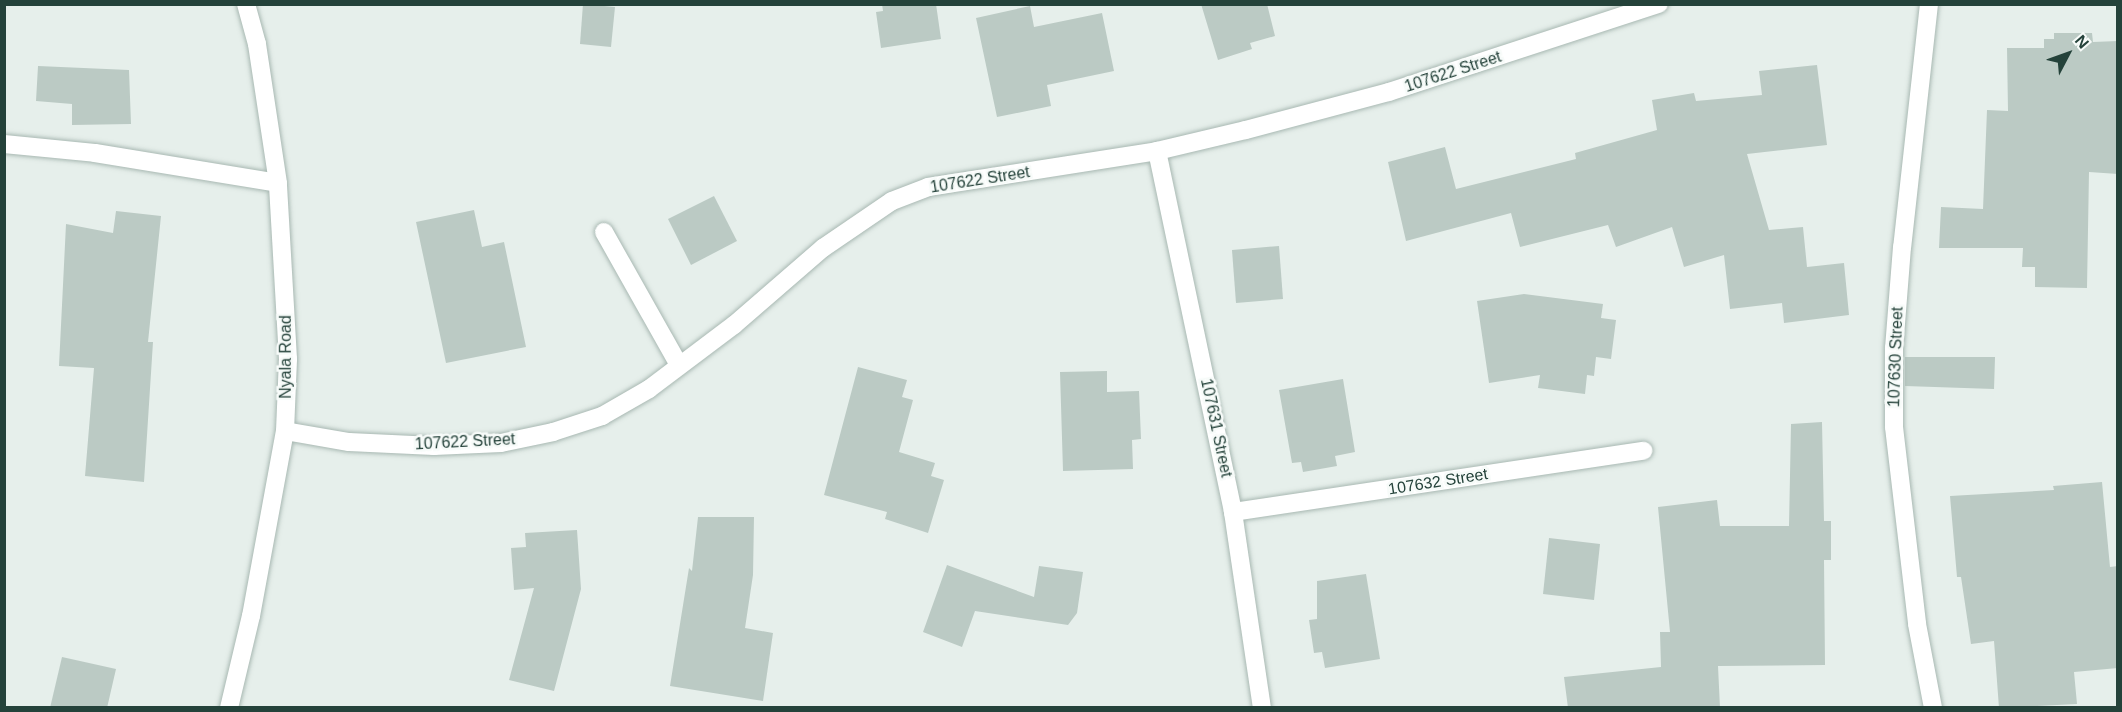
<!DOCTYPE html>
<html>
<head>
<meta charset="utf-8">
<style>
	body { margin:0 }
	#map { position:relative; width:2122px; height:712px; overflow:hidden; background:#e6efeb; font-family:Arial,sans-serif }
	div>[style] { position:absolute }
	.building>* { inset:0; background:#bbcac4 }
	.roads { filter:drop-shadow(0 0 2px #a8b8b2) drop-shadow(0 0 2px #a8b8b2) }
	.service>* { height:18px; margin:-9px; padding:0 9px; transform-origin:9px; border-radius:9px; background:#fff }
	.minor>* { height:18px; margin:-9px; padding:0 9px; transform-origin:9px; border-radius:9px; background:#fff }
	.tertiary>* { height:18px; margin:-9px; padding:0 9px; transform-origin:9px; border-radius:9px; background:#fff }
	span { translate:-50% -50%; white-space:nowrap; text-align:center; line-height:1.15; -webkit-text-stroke:5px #f7fbf9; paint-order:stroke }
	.street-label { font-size:16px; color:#24423a }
	.frame { position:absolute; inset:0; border:6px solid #24423a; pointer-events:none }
	.north { position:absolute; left:2038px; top:24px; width:60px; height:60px; -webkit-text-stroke:4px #f7fbf9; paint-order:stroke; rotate:49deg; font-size:16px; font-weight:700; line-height:24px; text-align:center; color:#24423a }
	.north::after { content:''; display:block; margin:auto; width:21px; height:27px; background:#24423a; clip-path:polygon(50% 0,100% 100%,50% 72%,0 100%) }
</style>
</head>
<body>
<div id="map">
	<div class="building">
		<div style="clip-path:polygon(583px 4px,615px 7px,611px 47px,580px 44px)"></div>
		<div style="clip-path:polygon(882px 4px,936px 4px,941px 39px,881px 48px,876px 12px,883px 11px)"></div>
		<div style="clip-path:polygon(1201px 4px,1267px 4px,1275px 36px,1250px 43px,1252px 49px,1218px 60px)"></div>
		<div style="clip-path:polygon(1030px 6px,1034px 27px,1102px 13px,1114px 71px,1047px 85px,1051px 106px,997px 117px,976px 18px)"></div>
		<div style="clip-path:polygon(2054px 33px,2092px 33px,2093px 42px,2118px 41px,2118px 174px,2089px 172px,2087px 288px,2035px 287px,2035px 267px,2022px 267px,2023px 248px,1939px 248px,1941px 207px,1983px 209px,1987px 110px,2008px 111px,2007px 48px,2044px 48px,2044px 39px,2054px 39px)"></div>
		<div style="clip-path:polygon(1817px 65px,1827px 145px,1747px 154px,1769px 230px,1803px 227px,1807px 267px,1844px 263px,1849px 315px,1784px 323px,1782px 303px,1730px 309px,1724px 255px,1684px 267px,1672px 227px,1616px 247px,1608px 225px,1520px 247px,1511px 213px,1406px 241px,1388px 162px,1445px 147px,1456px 189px,1576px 159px,1575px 153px,1657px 130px,1652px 100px,1694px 93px,1696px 101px,1762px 95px,1759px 71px)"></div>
		<div style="clip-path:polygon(38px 66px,129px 70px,131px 124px,72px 125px,72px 104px,36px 101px)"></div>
		<div style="clip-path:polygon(714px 196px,737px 241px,691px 265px,668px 219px)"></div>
		<div style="clip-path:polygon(474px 210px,482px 247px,504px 242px,526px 347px,446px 363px,416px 222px)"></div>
		<div style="clip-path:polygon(116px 211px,161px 216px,148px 342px,153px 342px,144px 482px,85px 476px,94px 368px,59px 366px,66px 224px,113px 233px)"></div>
		<div style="clip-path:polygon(1279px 246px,1283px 299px,1236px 303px,1232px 250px)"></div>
		<div style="clip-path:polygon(1524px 294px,1603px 304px,1601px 318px,1616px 320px,1611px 359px,1596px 357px,1594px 376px,1587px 375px,1585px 394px,1538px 388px,1540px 375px,1489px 383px,1477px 301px)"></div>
		<div style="clip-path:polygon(1905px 357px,1995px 357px,1994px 389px,1905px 386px)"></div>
		<div style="clip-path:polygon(858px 367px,907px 380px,902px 397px,913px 400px,899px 452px,935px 463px,931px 476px,944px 480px,928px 533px,885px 519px,887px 512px,824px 495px)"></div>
		<div style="clip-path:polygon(1107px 371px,1107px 392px,1139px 391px,1141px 439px,1132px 440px,1133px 469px,1063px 471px,1060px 372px)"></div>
		<div style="clip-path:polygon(1343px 379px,1355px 452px,1335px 456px,1337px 466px,1303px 472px,1301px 462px,1292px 463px,1279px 390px)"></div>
		<div style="clip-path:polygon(1822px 422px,1824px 521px,1831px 521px,1831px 560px,1824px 560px,1825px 665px,1718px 666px,1720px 708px,1568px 708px,1564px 677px,1661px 667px,1660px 632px,1670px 632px,1658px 507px,1717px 500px,1720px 526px,1789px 526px,1791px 424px)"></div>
		<div style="clip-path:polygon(2102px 482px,2110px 567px,2118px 566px,2118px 668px,2074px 672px,2077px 704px,1999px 708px,1994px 641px,1971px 644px,1961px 577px,1957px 577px,1950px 496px,2054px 490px,2053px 486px)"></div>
		<div style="clip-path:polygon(698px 517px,754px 517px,753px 575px,745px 628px,773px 633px,763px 701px,670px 686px,689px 568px,692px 571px)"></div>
		<div style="clip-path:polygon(577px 530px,581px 589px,554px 691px,509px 680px,534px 588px,514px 590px,511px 548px,526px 547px,525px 533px)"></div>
		<div style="clip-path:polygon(1549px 538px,1600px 544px,1594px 600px,1543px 594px)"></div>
		<div style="clip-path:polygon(947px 565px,1034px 597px,1039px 566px,1083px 572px,1077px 613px,1068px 625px,975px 611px,962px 647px,923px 632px)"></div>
		<div style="clip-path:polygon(1366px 574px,1380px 659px,1325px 668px,1322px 652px,1314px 653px,1309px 620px,1317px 619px,1317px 581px)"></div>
		<div style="clip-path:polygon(62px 657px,116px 669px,107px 708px,50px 708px)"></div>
	</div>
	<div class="roads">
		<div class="service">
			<div style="left:4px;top:144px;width:91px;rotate:5.6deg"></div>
			<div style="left:95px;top:153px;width:185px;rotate:9.3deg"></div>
			<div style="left:604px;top:232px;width:153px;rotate:60.6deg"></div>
		</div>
		<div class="minor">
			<div style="left:1929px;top:4px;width:244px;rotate:96.3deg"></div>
			<div style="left:1902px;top:247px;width:101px;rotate:94.5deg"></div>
			<div style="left:1894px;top:348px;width:79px;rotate:90deg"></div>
			<div style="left:1894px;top:427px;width:198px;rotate:83.3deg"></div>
			<div style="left:1917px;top:624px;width:86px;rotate:79.2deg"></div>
			<div style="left:1157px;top:151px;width:369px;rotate:78.1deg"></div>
			<div style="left:1233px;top:512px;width:198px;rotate:81.6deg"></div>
			<div style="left:285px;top:431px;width:65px;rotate:9.8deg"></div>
			<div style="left:349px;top:442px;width:85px;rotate:2.7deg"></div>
			<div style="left:434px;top:446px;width:67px;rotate:-2.6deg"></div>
			<div style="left:501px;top:443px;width:53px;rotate:-11.9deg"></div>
			<div style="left:553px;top:432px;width:52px;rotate:-18.1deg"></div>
			<div style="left:602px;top:416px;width:54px;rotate:-29.9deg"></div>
			<div style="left:649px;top:389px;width:106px;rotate:-37deg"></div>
			<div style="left:734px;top:325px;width:118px;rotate:-40.9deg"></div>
			<div style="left:823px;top:248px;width:83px;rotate:-34.3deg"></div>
			<div style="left:892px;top:201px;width:39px;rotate:-21deg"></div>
			<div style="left:928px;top:187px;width:232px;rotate:-8.9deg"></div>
			<div style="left:1157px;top:151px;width:91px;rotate:-13.3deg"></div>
			<div style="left:1246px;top:130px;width:148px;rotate:-14.9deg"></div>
			<div style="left:1389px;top:92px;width:284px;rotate:-18.1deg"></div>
			<div style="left:1233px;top:512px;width:415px;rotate:-8.5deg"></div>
		</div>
		<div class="tertiary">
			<div style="left:229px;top:708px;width:95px;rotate:-76.6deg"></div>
			<div style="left:251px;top:616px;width:188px;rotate:-79.6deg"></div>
			<div style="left:285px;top:431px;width:72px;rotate:-87.6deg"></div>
			<div style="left:288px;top:359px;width:176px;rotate:-93.3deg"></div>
			<div style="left:278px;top:183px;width:141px;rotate:-98.6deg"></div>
			<div style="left:257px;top:44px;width:41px;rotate:-105.4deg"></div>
		</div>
	</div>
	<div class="street-label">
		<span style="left:1453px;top:72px;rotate:-18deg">107622 Street</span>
		<span style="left:980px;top:180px;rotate:-9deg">107622 Street</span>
		<span style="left:286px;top:357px;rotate:-90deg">Nyala Road</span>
		<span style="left:1896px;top:357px;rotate:-88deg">107630 Street</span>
		<span style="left:1216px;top:428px;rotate:78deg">107631 Street</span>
		<span style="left:465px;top:442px;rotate:-3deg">107622 Street</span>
		<span style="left:1438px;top:482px;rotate:-9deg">107632 Street</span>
	</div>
	<div class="frame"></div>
	<div class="north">N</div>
</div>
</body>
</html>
